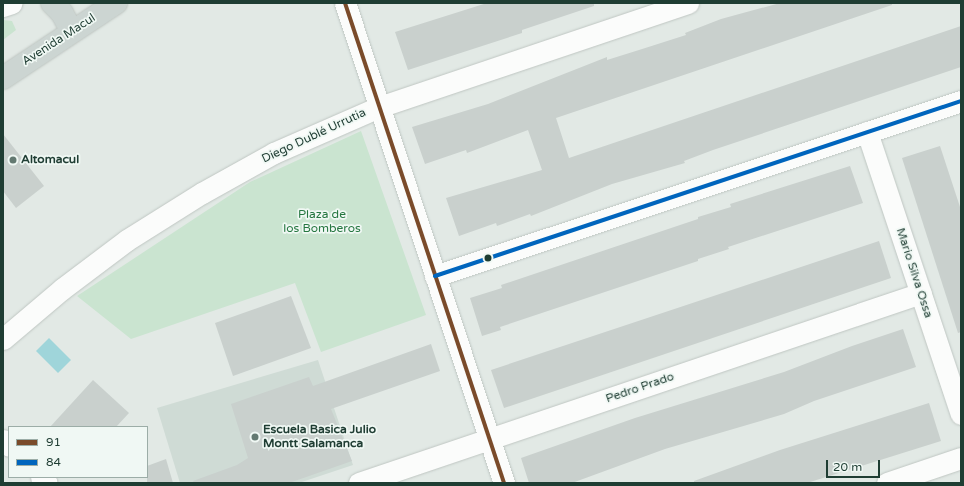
<!DOCTYPE html>
<html>
<head>
<meta charset="utf-8">
<style>
	body { margin:0 }
	#map { position:relative; width:964px; height:486px; overflow:hidden; background:#e2e9e5; font-family:"Varela Round",sans-serif }
	div>[style] { position:absolute }
	.built>* { inset:0; background:#cfdbd5 }
	.green>* { inset:0; background:#cae4d0 }
	.water>* { inset:0; background:#9fd5da }
	.building>* { inset:0; background:#c9d0cd }
	.roads { filter:drop-shadow(0 0 1px #bfc6c2) drop-shadow(0 0 1px #bfc6c2) }
	.street>* { height:21px; margin:-10.5px; padding:0 10.5px; transform-origin:10.5px; border-radius:10.5px; background:#fbfcfb }
	.secondary>* { height:22px; margin:-11px; padding:0 11px; transform-origin:11px; border-radius:11px; background:#fbfcfb }
	.primary>* { height:22px; margin:-11px; padding:0 11px; transform-origin:11px; border-radius:11px; background:#ccd5d2 }
	.bus-1>* { height:4px; margin:-2px; padding:0 2px; transform-origin:2px; border-radius:2px; background:#7a4b2a }
	.bus-2>* { height:4px; margin:-2px; padding:0 2px; transform-origin:2px; border-radius:2px; background:#0065bd }
	.dots>* { width:11px; height:11px; translate:-50% -50%; box-sizing:border-box; border:2px solid #f0f8f4; border-radius:50% }
	span { translate:-50% -50%; white-space:nowrap; text-align:center; line-height:1.15; -webkit-text-stroke:3.5px #f0f8f4; paint-order:stroke }
	.street-label { font-size:12px; color:#1f3d33 }
	.poi-label { font-size:12px; color:#1f3d33; font-weight:700 }
	.left { translate:0 -50%; text-align:left }
	.park-label { font-size:12px; color:#267741 }
	.frame { position:absolute; inset:0; border:4px solid #1f3d33; pointer-events:none }
	.legend { position:absolute; left:8px; top:426px; width:140px; height:52px; box-sizing:border-box; background:#f0f8f4; border:1px solid #9cada7; margin:0; padding:5px 7px; list-style:none; font-size:12px; color:#1f3d33 }
	.legend li { display:flex; align-items:center; gap:8px; height:20px }
	.legend b { width:20px; border:1px solid #9cada7 }
	.scale { position:absolute; left:826px; top:460px; width:54px; height:18px; box-sizing:border-box; border:2px solid #1f3d33; border-top:0; padding-left:5px; font-size:12px; line-height:14px; white-space:nowrap; color:#1f3d33; -webkit-text-stroke:3px #f0f8f4; paint-order:stroke }
</style>
</head>
<body>
<div id="map">
	<div class="built">
		<div style="clip-path:polygon(318px 360px,353px 465px,299px 483px,180px 483px,157px 408px)"></div>
	</div>
	<div class="green">
		<div style="clip-path:polygon(3px 20px,12px 21px,16px 30px,3px 40px)"></div>
		<div style="clip-path:polygon(361px 131px,426px 315px,321px 352px,295px 283px,131px 339px,77px 296px,250px 182px)"></div>
	</div>
	<div class="water">
		<div style="clip-path:polygon(49px 338px,71px 360px,58px 373px,36px 351px)"></div>
	</div>
	<div class="building">
		<div style="clip-path:polygon(487px 3px,594px 3px,594px 6px,522px 30px,522px 33px,408px 70px,395px 32px)"></div>
		<div style="clip-path:polygon(780px 3px,892px 3px,892px 5px,556px 118px,569px 158px,961px 26px,961px 67px,713px 150px,684px 161px,685px 163px,612px 184px,531px 216px,530px 214px,497px 226px,496px 223px,459px 236px,446px 198px,542px 170px,528px 130px,467px 153px,466px 150px,425px 164px,412px 127px,488px 104px,607px 57px,607px 60px,639px 50px,686px 35px,685px 33px,721px 19px)"></div>
		<div style="clip-path:polygon(3px 134px,44px 186px,16px 208px,3px 191px)"></div>
		<div style="clip-path:polygon(940px 146px,961px 210px,961px 332px,958px 333px,902px 158px)"></div>
		<div style="clip-path:polygon(850px 166px,863px 203px,728px 247px,729px 249px,698px 259px,698px 261px,500px 327px,501px 330px,482px 336px,470px 298px,502px 288px,501px 285px,698px 219px,698px 217px,731px 207px,730px 204px)"></div>
		<div style="clip-path:polygon(879px 241px,891px 278px,504px 408px,491px 370px)"></div>
		<div style="clip-path:polygon(291px 296px,311px 348px,233px 376px,215px 323px)"></div>
		<div style="clip-path:polygon(903px 329px,916px 367px,814px 401px,784px 414px,665px 449px,572px 483px,529px 483px,521px 458px,635px 418px,784px 372px,852px 346px)"></div>
		<div style="clip-path:polygon(431px 344px,440px 371px,331px 409px,352px 461px,289px 483px,194px 483px,193px 481px,237px 465px,248px 458px,231px 404px,309px 377px,313px 386px)"></div>
		<div style="clip-path:polygon(93px 380px,129px 413px,116px 427px,50px 427px)"></div>
		<div style="clip-path:polygon(929px 403px,941px 441px,807px 483px,694px 483px,694px 481px,780px 450px)"></div>
		<div style="clip-path:polygon(166px 459px,173px 483px,147px 483px,147px 466px)"></div>
	</div>
	<div class="roads">
		<div class="street">
			<div style="left:345px;top:3px;width:506px;rotate:71.67deg"></div>
			<div style="left:867px;top:132px;width:297px;rotate:71.6deg"></div>
			<div style="left:435px;top:276px;width:554px;rotate:-18.4deg"></div>
			<div style="left:3px;top:339px;width:77px;rotate:-40.3deg"></div>
			<div style="left:62px;top:289px;width:81px;rotate:-37deg"></div>
			<div style="left:127px;top:240px;width:89px;rotate:-32.1deg"></div>
			<div style="left:202px;top:193px;width:82px;rotate:-29.1deg"></div>
			<div style="left:274px;top:153px;width:115px;rotate:-23.7deg"></div>
			<div style="left:379px;top:107px;width:326px;rotate:-18.6deg"></div>
			<div style="left:3px;top:440px;width:8px;rotate:45deg"></div>
			<div style="left:41px;top:477px;width:8px;rotate:45deg"></div>
			<div style="left:359px;top:483px;width:593px;rotate:-18.68deg"></div>
			<div style="left:887px;top:483px;width:78px;rotate:-18.7deg"></div>
		</div>
		<div class="secondary">
			<div style="left:3px;top:6px;width:9px;rotate:-18deg"></div>
		</div>
		<div class="primary">
			<div style="left:52px;top:3px;width:14px;rotate:45deg"></div>
			<div style="left:62px;top:13px;width:19px;rotate:62deg"></div>
			<div style="left:3px;top:78px;width:136px;rotate:-33.6deg"></div>
		</div>
	</div>
	<div class="bus-1">
		<div style="left:345px;top:3px;width:506px;rotate:71.67deg"></div>
	</div>
	<div class="bus-2">
		<div style="left:435px;top:276px;width:554px;rotate:-18.4deg"></div>
	</div>
	<div class="dots">
		<div style="left:13px;top:160px;background:#637971"></div>
		<div style="left:488px;top:258px;background:#1f3d33"></div>
		<div style="left:255px;top:437px;background:#637971"></div>
	</div>
	<div class="street-label">
		<span style="left:59px;top:40px;rotate:-33deg">Avenida Macul</span>
		<span style="left:314px;top:136px;rotate:-25deg">Diego Dublé Urrutia</span>
		<span style="left:914px;top:273px;rotate:72deg">Mario Silva Ossa</span>
		<span style="left:640px;top:388px;rotate:-19deg">Pedro Prado</span>
	</div>
	<div class="poi-label">
		<span class="left" style="left:21px;top:160px">Altomacul</span>
		<span class="left" style="left:263px;top:437px">Escuela Basica Julio<br>Montt Salamanca</span>
	</div>
	<div class="park-label">
		<span style="left:322px;top:222px">Plaza de<br>los Bomberos</span>
	</div>
	<div class="frame"></div>
	<ul class="legend">
	<li><b style="height:5px;background:#7a4b2a"></b>91</li>
	<li><b style="height:5px;background:#0065bd"></b>84</li>
	</ul>
	<div class="scale">20 m</div>
</div>
</body>
</html>
